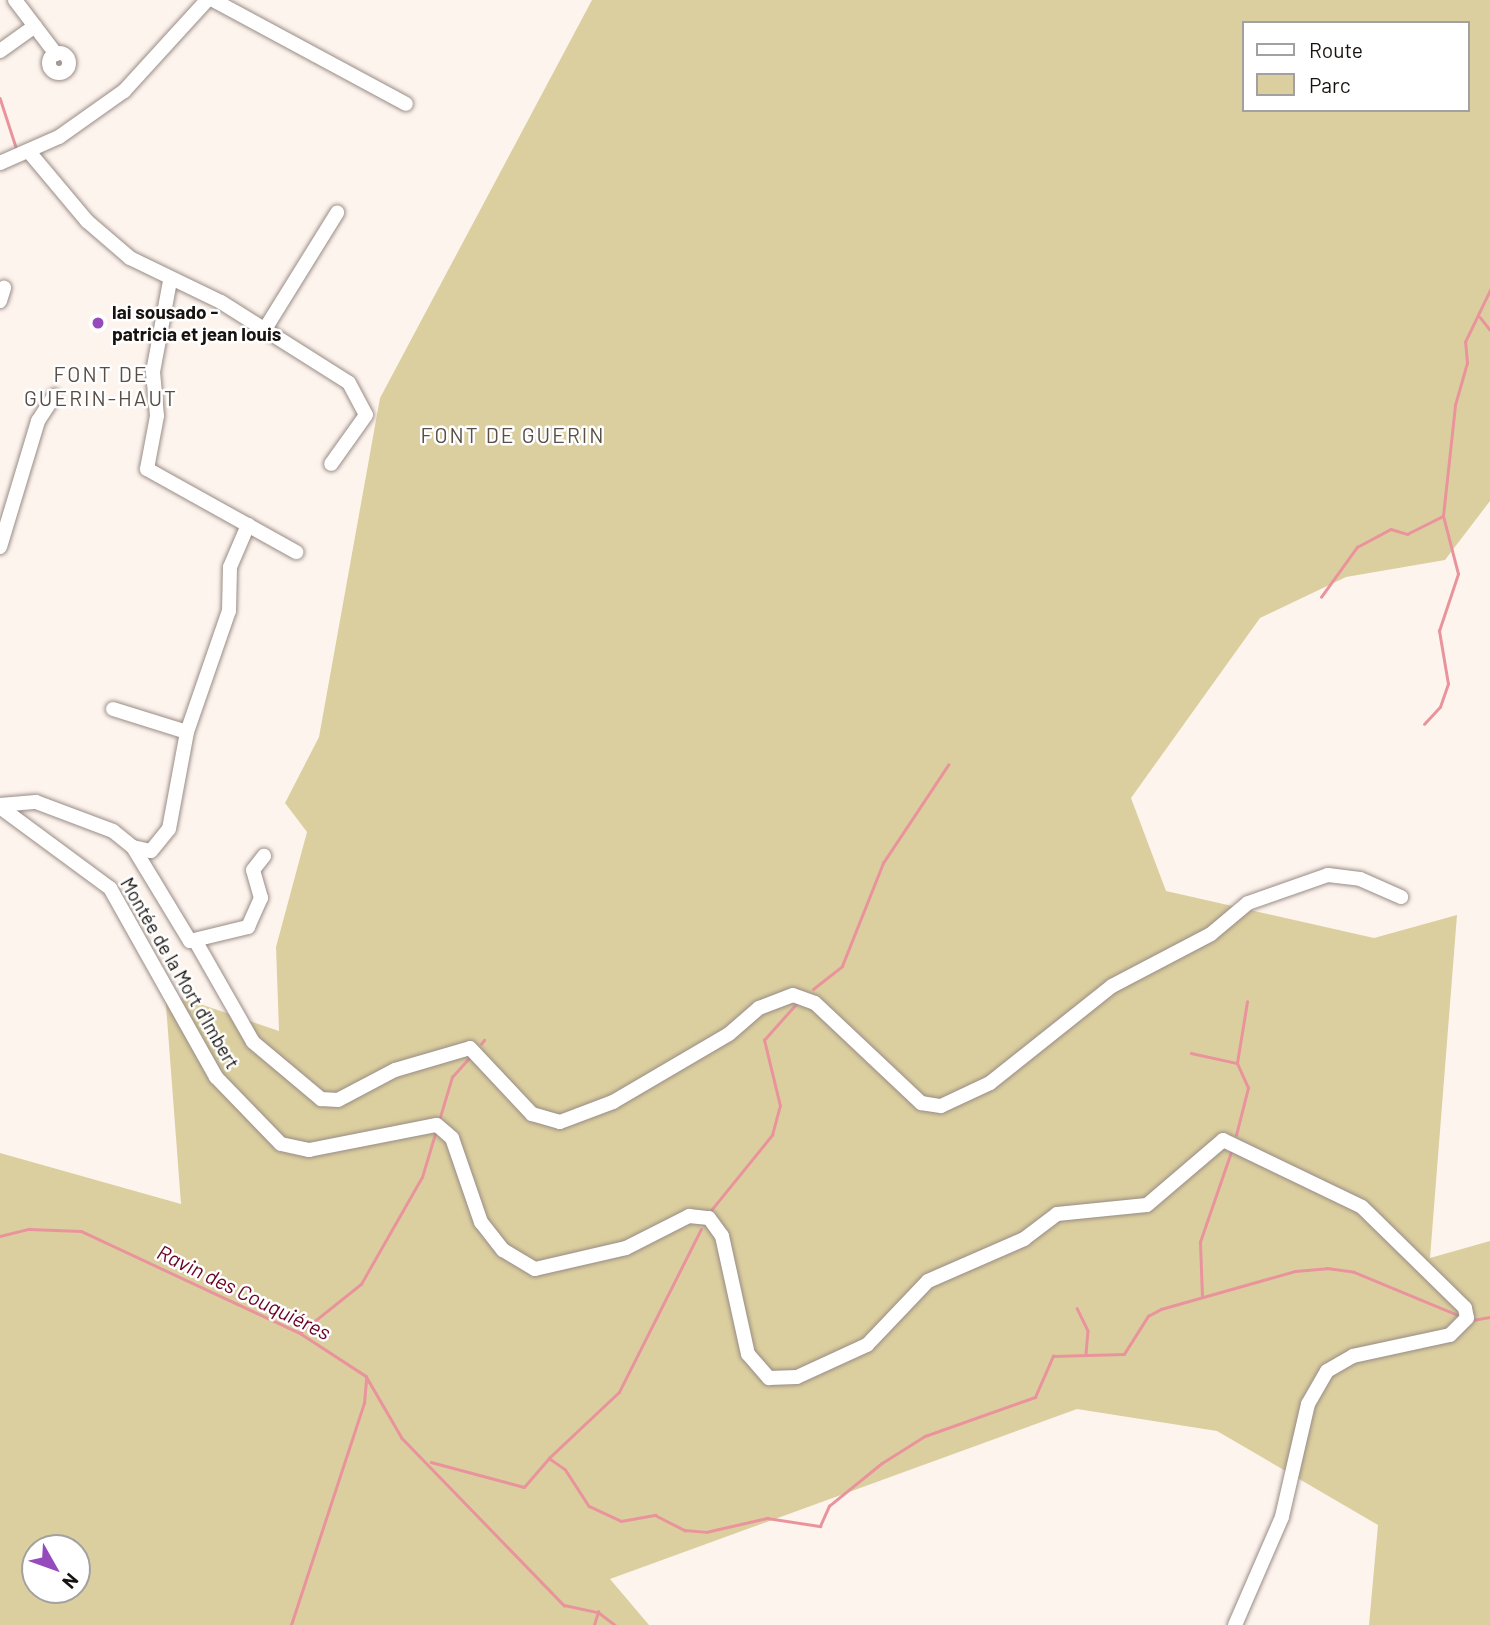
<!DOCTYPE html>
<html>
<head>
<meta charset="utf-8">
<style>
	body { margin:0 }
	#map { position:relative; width:1490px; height:1625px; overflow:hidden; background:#fef4ee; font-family:Barlow,sans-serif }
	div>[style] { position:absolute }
	.green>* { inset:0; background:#dccf9f }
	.stream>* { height:2.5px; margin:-1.25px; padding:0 1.25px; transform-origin:1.25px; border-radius:1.25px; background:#e9949d }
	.roads { filter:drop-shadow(0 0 2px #988c85) drop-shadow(0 0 2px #988c85) }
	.minor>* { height:14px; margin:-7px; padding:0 7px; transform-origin:7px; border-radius:7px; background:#fff }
	.minor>.ring { margin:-7px; padding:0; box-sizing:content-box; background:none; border:14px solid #fff; border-radius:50% }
	.dots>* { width:19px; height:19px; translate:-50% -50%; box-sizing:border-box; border:4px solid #fff; border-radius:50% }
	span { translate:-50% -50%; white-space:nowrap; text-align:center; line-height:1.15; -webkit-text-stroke:5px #fff; paint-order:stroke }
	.poi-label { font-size:19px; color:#171310; font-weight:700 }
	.left { translate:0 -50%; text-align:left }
	.street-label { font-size:19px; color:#171310 }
	.neighbourhood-label { font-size:21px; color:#584e47; letter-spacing:2px }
	.water-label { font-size:21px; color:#6b0323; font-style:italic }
	.legend { position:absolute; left:1242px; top:21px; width:228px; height:91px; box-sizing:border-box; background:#fff; border:2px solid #a2a19f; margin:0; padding:9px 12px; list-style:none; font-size:21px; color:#171310 }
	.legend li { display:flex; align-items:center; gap:14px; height:35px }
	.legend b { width:35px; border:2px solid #a2a19f }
	.north { position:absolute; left:21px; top:1534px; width:70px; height:70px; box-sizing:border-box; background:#fff; border:2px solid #a2a19f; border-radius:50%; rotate:130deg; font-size:19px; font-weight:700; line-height:28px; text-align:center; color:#171310 }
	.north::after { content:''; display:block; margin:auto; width:24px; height:32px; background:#964bbc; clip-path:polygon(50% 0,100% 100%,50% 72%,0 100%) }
</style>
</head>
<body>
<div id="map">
	<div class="green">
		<div style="clip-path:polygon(evenodd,592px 0,1490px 0,1490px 501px,1445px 560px,1346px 577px,1260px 618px,1131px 798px,1166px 891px,1374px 938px,1457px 915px,1430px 1258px,1490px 1241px,1490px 1625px,1369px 1625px,1378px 1525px,1217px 1431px,1077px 1409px,610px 1579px,649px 1625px,0 1625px,0 1153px,181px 1204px,165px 992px,279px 1031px,276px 947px,307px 832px,285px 803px,319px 737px,380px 398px,592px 0,1243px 23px,1467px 23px,1467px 110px,1243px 110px,1243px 23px,592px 0,35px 1548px,77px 1548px,77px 1590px,35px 1590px,35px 1548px)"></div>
	</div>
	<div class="stream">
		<div style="left:0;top:98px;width:52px;rotate:71.9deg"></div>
		<div style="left:1480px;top:317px;width:16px;rotate:52deg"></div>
		<div style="left:1321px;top:597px;width:62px;rotate:-54.2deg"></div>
		<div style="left:1357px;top:547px;width:38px;rotate:-28deg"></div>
		<div style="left:1391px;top:529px;width:17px;rotate:17deg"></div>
		<div style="left:1407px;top:534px;width:40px;rotate:-26.6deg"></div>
		<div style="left:1424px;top:724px;width:23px;rotate:-47deg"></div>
		<div style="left:1440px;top:707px;width:24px;rotate:-71deg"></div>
		<div style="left:1448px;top:684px;width:54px;rotate:-99.6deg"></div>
		<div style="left:1439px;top:631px;width:60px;rotate:-71.6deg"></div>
		<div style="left:1458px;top:574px;width:60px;rotate:-104.5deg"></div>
		<div style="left:1443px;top:516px;width:112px;rotate:-83.8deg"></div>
		<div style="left:1455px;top:405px;width:44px;rotate:-74.1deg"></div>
		<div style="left:1467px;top:363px;width:21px;rotate:-95deg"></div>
		<div style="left:1465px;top:342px;width:58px;rotate:-64.3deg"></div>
		<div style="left:813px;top:989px;width:37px;rotate:-38deg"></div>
		<div style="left:842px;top:966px;width:111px;rotate:-68.3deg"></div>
		<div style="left:883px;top:863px;width:118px;rotate:-56.4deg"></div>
		<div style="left:481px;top:1044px;width:5px;rotate:-53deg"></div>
		<div style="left:1191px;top:1053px;width:47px;rotate:12.3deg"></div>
		<div style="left:440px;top:1117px;width:42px;rotate:-73.3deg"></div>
		<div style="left:452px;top:1077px;width:27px;rotate:-48deg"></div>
		<div style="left:1236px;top:1135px;width:49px;rotate:-75.7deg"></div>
		<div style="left:1248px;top:1088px;width:27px;rotate:-114deg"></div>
		<div style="left:1237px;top:1063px;width:62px;rotate:-80.7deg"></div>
		<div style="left:708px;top:1214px;width:102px;rotate:-51deg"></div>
		<div style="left:772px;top:1135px;width:30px;rotate:-75deg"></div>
		<div style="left:780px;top:1106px;width:68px;rotate:-103.6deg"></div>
		<div style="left:764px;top:1040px;width:50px;rotate:-48.3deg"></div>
		<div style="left:0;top:1236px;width:30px;rotate:-14deg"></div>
		<div style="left:29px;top:1229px;width:52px;rotate:2.2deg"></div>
		<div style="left:81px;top:1231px;width:242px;rotate:25deg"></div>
		<div style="left:300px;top:1333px;width:79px;rotate:33.1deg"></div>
		<div style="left:366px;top:1376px;width:72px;rotate:59.9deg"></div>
		<div style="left:402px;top:1438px;width:233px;rotate:45.9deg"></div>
		<div style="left:564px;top:1605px;width:35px;rotate:12deg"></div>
		<div style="left:598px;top:1612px;width:21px;rotate:37deg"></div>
		<div style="left:1202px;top:1297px;width:55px;rotate:-92.1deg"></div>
		<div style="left:1200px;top:1242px;width:98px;rotate:-71deg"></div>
		<div style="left:1077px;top:1308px;width:25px;rotate:64deg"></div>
		<div style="left:1088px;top:1331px;width:22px;rotate:95deg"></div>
		<div style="left:1473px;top:1320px;width:17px;rotate:-10deg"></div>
		<div style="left:301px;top:1332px;width:77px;rotate:-38.7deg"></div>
		<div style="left:361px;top:1284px;width:123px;rotate:-60.3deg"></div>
		<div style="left:422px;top:1177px;width:45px;rotate:-73.2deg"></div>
		<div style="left:549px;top:1458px;width:96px;rotate:-43.3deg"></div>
		<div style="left:619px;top:1392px;width:182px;rotate:-63.3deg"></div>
		<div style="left:431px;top:1462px;width:96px;rotate:15deg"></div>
		<div style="left:524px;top:1487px;width:38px;rotate:-49deg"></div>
		<div style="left:549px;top:1458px;width:19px;rotate:35deg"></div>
		<div style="left:565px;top:1469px;width:44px;rotate:57deg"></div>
		<div style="left:589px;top:1506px;width:35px;rotate:25deg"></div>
		<div style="left:621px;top:1521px;width:35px;rotate:-10deg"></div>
		<div style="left:655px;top:1515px;width:34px;rotate:27deg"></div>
		<div style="left:685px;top:1530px;width:21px;rotate:5deg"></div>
		<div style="left:706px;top:1532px;width:63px;rotate:-12.9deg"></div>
		<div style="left:767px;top:1518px;width:54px;rotate:8.6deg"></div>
		<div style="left:820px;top:1526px;width:22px;rotate:-66deg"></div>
		<div style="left:829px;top:1506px;width:68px;rotate:-39.1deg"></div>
		<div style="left:882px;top:1463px;width:51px;rotate:-32.1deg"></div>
		<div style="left:925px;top:1436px;width:117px;rotate:-19.5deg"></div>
		<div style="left:1035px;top:1397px;width:45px;rotate:-66.3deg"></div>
		<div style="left:1053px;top:1356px;width:71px;rotate:-1.6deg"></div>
		<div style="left:1124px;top:1354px;width:45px;rotate:-57.7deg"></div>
		<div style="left:1148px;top:1316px;width:15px;rotate:-28deg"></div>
		<div style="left:1161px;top:1309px;width:139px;rotate:-15.8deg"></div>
		<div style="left:1295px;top:1271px;width:32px;rotate:-5deg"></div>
		<div style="left:1327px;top:1268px;width:27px;rotate:8deg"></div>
		<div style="left:1354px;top:1272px;width:115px;rotate:22.5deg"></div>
		<div style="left:291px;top:1625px;width:234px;rotate:-71.8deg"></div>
		<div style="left:364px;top:1403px;width:25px;rotate:-85deg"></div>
		<div style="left:594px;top:1625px;width:14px;rotate:-73deg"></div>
	</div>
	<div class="roads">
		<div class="minor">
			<div style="left:15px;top:0;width:68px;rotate:52.8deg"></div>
			<div style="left:213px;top:0;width:219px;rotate:28.3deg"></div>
			<div style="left:0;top:51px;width:43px;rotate:-35.5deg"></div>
			<div class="ring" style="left:49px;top:53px;width:6px;height:6px"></div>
			<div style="left:30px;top:153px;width:89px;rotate:50deg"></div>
			<div style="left:87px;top:221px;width:57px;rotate:40.7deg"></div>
			<div style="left:130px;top:258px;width:101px;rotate:25.8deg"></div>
			<div style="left:221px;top:302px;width:151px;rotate:32.3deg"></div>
			<div style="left:349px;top:383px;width:36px;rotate:62deg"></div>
			<div style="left:366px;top:415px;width:60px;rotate:125.5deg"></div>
			<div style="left:0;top:163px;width:64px;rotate:-23.8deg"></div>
			<div style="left:59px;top:137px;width:80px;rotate:-35.3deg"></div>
			<div style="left:124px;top:91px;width:123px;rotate:-47.6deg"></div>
			<div style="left:170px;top:281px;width:93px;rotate:100.6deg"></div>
			<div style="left:153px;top:372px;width:44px;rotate:84.8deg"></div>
			<div style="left:157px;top:416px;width:54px;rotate:100.7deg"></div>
			<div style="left:147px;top:469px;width:171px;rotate:29.1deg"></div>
			<div style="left:0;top:301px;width:14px;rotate:-73deg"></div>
			<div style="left:265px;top:329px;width:137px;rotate:-58.2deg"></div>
			<div style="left:0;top:547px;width:132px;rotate:-73.2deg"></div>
			<div style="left:38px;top:421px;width:30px;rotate:-57deg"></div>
			<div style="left:113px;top:709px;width:77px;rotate:17.3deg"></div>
			<div style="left:0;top:805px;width:36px;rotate:-5deg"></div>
			<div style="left:36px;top:802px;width:82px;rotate:20.6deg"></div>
			<div style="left:113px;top:831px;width:26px;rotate:39deg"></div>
			<div style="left:133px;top:847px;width:110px;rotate:58.8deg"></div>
			<div style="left:190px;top:941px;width:60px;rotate:-13.6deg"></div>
			<div style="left:248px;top:927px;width:32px;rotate:-66deg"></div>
			<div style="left:261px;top:898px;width:29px;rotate:-106deg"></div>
			<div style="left:253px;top:870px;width:18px;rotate:-52deg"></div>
			<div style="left:0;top:807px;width:137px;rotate:36.4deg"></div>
			<div style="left:110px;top:888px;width:217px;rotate:60.7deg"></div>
			<div style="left:216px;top:1077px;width:93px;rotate:45.9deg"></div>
			<div style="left:281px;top:1144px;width:29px;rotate:12deg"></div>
			<div style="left:309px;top:1150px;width:130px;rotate:-11.1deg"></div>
			<div style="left:437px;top:1125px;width:20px;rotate:41deg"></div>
			<div style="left:452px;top:1138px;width:89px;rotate:71deg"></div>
			<div style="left:481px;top:1222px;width:36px;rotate:52deg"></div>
			<div style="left:503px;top:1250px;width:37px;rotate:31deg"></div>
			<div style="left:535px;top:1269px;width:93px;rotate:-13deg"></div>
			<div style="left:626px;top:1248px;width:71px;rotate:-26.9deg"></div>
			<div style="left:689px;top:1216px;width:20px;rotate:6deg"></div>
			<div style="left:709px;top:1218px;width:22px;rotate:54deg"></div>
			<div style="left:722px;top:1236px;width:121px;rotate:77.6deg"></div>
			<div style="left:748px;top:1354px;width:32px;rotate:49deg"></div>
			<div style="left:769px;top:1378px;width:28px;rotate:-2deg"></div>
			<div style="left:797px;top:1377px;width:77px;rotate:-24.6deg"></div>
			<div style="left:867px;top:1345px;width:88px;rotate:-46.4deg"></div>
			<div style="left:928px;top:1281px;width:105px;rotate:-23.6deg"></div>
			<div style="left:1024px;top:1239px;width:41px;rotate:-37.1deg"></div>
			<div style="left:1057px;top:1214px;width:90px;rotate:-5.7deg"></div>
			<div style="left:1147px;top:1205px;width:100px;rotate:-40.5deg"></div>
			<div style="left:1223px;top:1140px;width:154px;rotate:25.7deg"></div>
			<div style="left:1362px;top:1207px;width:144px;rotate:44.4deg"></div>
			<div style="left:1465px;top:1308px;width:10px;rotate:79deg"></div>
			<div style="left:1467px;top:1318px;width:24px;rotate:135deg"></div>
			<div style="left:1450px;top:1335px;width:99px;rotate:167.8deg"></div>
			<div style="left:1353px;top:1356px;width:30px;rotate:150deg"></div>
			<div style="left:1327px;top:1371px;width:38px;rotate:120deg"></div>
			<div style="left:1308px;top:1404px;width:116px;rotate:103deg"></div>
			<div style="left:1282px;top:1517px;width:118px;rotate:113.5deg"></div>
			<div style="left:133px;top:847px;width:18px;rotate:13deg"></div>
			<div style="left:151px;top:851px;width:28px;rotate:-51deg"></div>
			<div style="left:169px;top:829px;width:99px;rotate:-79.5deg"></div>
			<div style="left:187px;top:732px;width:128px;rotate:-70.9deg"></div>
			<div style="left:229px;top:611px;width:44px;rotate:-88.7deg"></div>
			<div style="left:230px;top:567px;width:46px;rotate:-66.8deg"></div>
			<div style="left:196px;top:942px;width:115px;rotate:60.3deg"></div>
			<div style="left:253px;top:1042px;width:89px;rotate:40deg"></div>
			<div style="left:321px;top:1099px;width:17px;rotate:3deg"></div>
			<div style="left:338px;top:1100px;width:64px;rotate:-27.8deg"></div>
			<div style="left:395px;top:1070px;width:78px;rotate:-16.3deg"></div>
			<div style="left:470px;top:1048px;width:91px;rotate:46.8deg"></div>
			<div style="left:532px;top:1114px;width:29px;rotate:16deg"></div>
			<div style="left:560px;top:1122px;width:57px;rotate:-20.7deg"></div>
			<div style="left:613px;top:1102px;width:134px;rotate:-30.4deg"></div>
			<div style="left:729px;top:1034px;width:40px;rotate:-41deg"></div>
			<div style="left:759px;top:1008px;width:36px;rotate:-21deg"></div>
			<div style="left:793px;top:995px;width:23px;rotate:20deg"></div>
			<div style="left:815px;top:1003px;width:146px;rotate:43.3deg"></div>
			<div style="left:921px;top:1103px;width:20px;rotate:9deg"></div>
			<div style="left:941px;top:1106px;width:54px;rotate:-25.1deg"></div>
			<div style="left:990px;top:1083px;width:156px;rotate:-38.5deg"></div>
			<div style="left:1112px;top:986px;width:112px;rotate:-27.7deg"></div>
			<div style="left:1211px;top:934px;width:48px;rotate:-40deg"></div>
			<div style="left:1248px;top:903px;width:85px;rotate:-19.3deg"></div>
			<div style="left:1328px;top:875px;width:32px;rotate:7deg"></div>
			<div style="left:1360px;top:879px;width:45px;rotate:23.7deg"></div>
		</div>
	</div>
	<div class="dots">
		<div style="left:98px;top:323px;background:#964bbc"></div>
	</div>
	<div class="poi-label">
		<span class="left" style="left:112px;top:323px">lai sousado -<br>patricia et jean louis</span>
	</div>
	<div class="street-label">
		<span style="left:180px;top:973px;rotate:60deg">Montée de la Mort d'Imbert</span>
	</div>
	<div class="neighbourhood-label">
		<span style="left:101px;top:386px">FONT DE<br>GUERIN-HAUT</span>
		<span style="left:513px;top:435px">FONT DE GUERIN</span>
	</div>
	<div class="water-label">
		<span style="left:244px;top:1292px;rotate:26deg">Ravin des Couquiéres</span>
	</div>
	<ul class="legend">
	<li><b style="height:9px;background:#fff"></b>Route</li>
	<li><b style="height:19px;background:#dccf9f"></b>Parc</li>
	</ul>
	<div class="north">N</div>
</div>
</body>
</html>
